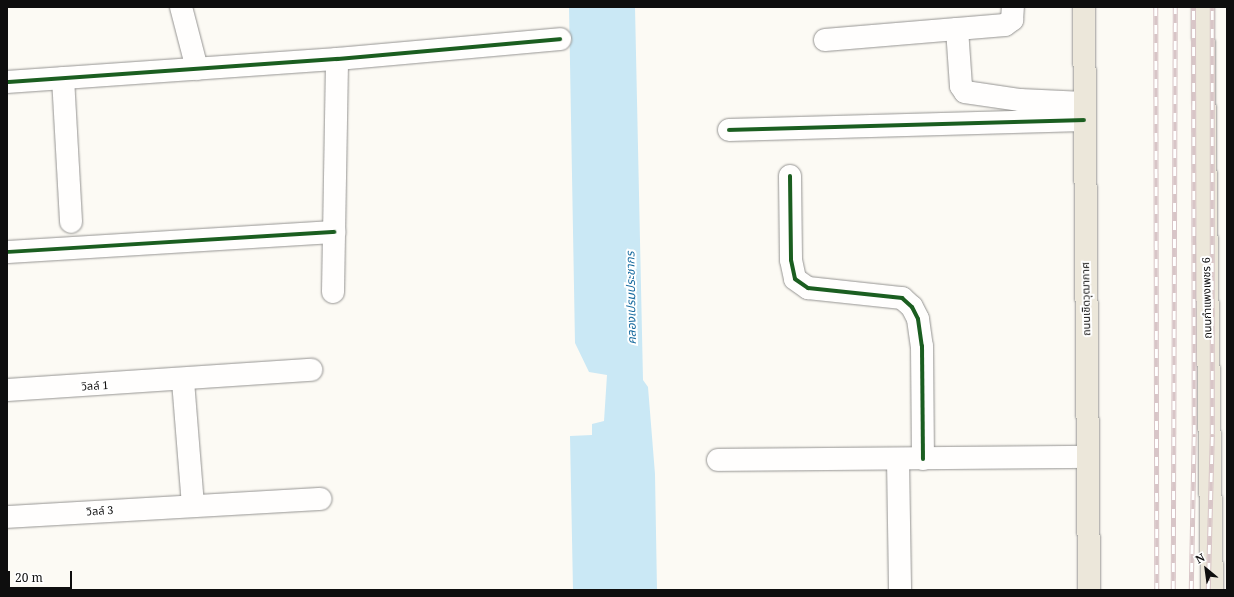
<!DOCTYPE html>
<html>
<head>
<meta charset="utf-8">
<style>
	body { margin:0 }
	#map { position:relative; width:1234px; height:597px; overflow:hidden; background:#fcfaf4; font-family:"Noto Serif","Noto Sans Thai",serif }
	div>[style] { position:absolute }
	.water>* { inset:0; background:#cae8f5 }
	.roads { filter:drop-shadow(0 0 1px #959492) drop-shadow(0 0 1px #959492) }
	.minor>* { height:22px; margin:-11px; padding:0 11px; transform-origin:11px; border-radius:11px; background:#fffefd }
	.major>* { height:22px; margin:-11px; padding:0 11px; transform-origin:11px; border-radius:11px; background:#ece7da }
	.rail>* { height:4.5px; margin-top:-2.25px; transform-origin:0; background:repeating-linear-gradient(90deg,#fff 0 9px,#d8c5c7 0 18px); box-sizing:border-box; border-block:1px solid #d8c5c7 }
	.cycleway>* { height:4px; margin:-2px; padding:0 2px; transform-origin:2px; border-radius:2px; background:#1b5e20 }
	span { translate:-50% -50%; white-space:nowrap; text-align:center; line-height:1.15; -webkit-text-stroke:4px #fff; paint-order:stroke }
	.street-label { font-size:11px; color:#0e0e0e }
	.water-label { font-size:12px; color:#186b9f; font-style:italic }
	.frame { position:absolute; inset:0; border:8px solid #0e0e0e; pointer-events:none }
	.north { position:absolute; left:1186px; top:549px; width:40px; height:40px; -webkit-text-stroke:3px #fff; paint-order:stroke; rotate:331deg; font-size:11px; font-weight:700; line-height:16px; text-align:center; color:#0e0e0e }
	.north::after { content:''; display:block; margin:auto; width:14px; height:18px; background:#0e0e0e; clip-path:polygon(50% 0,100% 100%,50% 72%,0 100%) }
	.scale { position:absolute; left:8px; top:571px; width:64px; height:18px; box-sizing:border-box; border:2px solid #0e0e0e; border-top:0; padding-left:5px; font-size:12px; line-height:14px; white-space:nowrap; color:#0e0e0e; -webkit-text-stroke:3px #fff; paint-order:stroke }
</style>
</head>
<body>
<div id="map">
	<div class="water">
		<div style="clip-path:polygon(569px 7px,635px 7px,643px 380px,648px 387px,655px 474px,657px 590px,573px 590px,570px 436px,592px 435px,592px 424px,604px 421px,607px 375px,589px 372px,575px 343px)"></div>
	</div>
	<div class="roads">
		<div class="minor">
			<div style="left:181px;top:7px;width:64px;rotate:75.5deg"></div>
			<div style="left:957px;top:29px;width:48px;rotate:-4.8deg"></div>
			<div style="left:1005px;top:25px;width:9px;rotate:-36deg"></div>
			<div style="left:1012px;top:20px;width:13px;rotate:-86deg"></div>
			<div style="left:825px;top:40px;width:132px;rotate:-4.8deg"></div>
			<div style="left:957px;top:29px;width:57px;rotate:86deg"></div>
			<div style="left:961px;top:86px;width:7px;rotate:56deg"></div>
			<div style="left:965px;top:92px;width:56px;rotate:8.3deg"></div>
			<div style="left:1020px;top:100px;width:64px;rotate:2.7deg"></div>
			<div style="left:63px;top:78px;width:144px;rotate:86.8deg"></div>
			<div style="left:7px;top:82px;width:331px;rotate:-4deg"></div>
			<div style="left:337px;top:59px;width:224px;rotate:-5.1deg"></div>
			<div style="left:729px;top:130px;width:355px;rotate:-1.6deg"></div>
			<div style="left:790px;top:176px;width:84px;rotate:89.3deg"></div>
			<div style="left:791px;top:260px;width:19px;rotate:78deg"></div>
			<div style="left:795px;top:279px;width:16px;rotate:35deg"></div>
			<div style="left:808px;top:288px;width:95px;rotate:6.1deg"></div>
			<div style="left:902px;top:298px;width:13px;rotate:42deg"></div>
			<div style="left:912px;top:307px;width:13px;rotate:63deg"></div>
			<div style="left:918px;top:319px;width:27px;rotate:82deg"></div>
			<div style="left:922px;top:346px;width:113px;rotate:89.5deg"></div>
			<div style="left:7px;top:252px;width:328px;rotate:-3.5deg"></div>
			<div style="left:333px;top:292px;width:233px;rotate:-89deg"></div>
			<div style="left:183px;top:381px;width:125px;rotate:85.4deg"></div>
			<div style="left:7px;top:390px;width:305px;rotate:-3.8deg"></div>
			<div style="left:898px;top:459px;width:131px;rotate:89.1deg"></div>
			<div style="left:718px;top:460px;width:369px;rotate:-0.5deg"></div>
			<div style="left:7px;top:517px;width:314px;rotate:-3.3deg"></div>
		</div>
		<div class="major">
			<div style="left:1084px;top:7px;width:583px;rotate:89.51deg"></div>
			<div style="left:1203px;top:7px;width:583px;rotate:89.12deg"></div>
		</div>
	</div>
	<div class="rail">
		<div style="left:1156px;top:7px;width:583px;rotate:89.9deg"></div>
		<div style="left:1173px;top:590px;width:583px;rotate:-89.8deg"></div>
		<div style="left:1191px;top:590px;width:156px;rotate:-88.9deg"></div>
		<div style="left:1194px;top:434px;width:427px;rotate:-90.1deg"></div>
		<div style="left:1208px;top:590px;width:156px;rotate:-88.5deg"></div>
		<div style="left:1212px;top:434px;width:427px;rotate:-90deg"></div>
	</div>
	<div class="cycleway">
		<div style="left:7px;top:82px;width:331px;rotate:-4deg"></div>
		<div style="left:337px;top:59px;width:224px;rotate:-5.1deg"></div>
		<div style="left:729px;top:130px;width:355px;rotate:-1.6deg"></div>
		<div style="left:790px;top:176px;width:84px;rotate:89.3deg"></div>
		<div style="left:791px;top:260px;width:19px;rotate:78deg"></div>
		<div style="left:795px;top:279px;width:16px;rotate:35deg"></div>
		<div style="left:808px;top:288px;width:95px;rotate:6.1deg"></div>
		<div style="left:902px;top:298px;width:13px;rotate:42deg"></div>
		<div style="left:912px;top:307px;width:13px;rotate:63deg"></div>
		<div style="left:918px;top:319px;width:27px;rotate:82deg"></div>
		<div style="left:922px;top:346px;width:113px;rotate:89.5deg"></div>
		<div style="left:7px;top:252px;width:328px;rotate:-3.5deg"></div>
	</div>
	<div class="street-label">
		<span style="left:1207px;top:298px;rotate:-91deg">ถนนกำแพงเพชร 6</span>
		<span style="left:1086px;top:299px;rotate:-91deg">ถนนเชิดวุฒากาศ</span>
		<span style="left:95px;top:386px;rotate:-3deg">วิลล์ 1</span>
		<span style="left:100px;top:511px;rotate:-4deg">วิลล์ 3</span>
	</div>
	<div class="water-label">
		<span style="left:631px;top:298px;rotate:-91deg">คลองเปรมประชากร</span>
	</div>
	<div class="frame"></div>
	<div class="north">N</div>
	<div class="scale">20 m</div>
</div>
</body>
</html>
